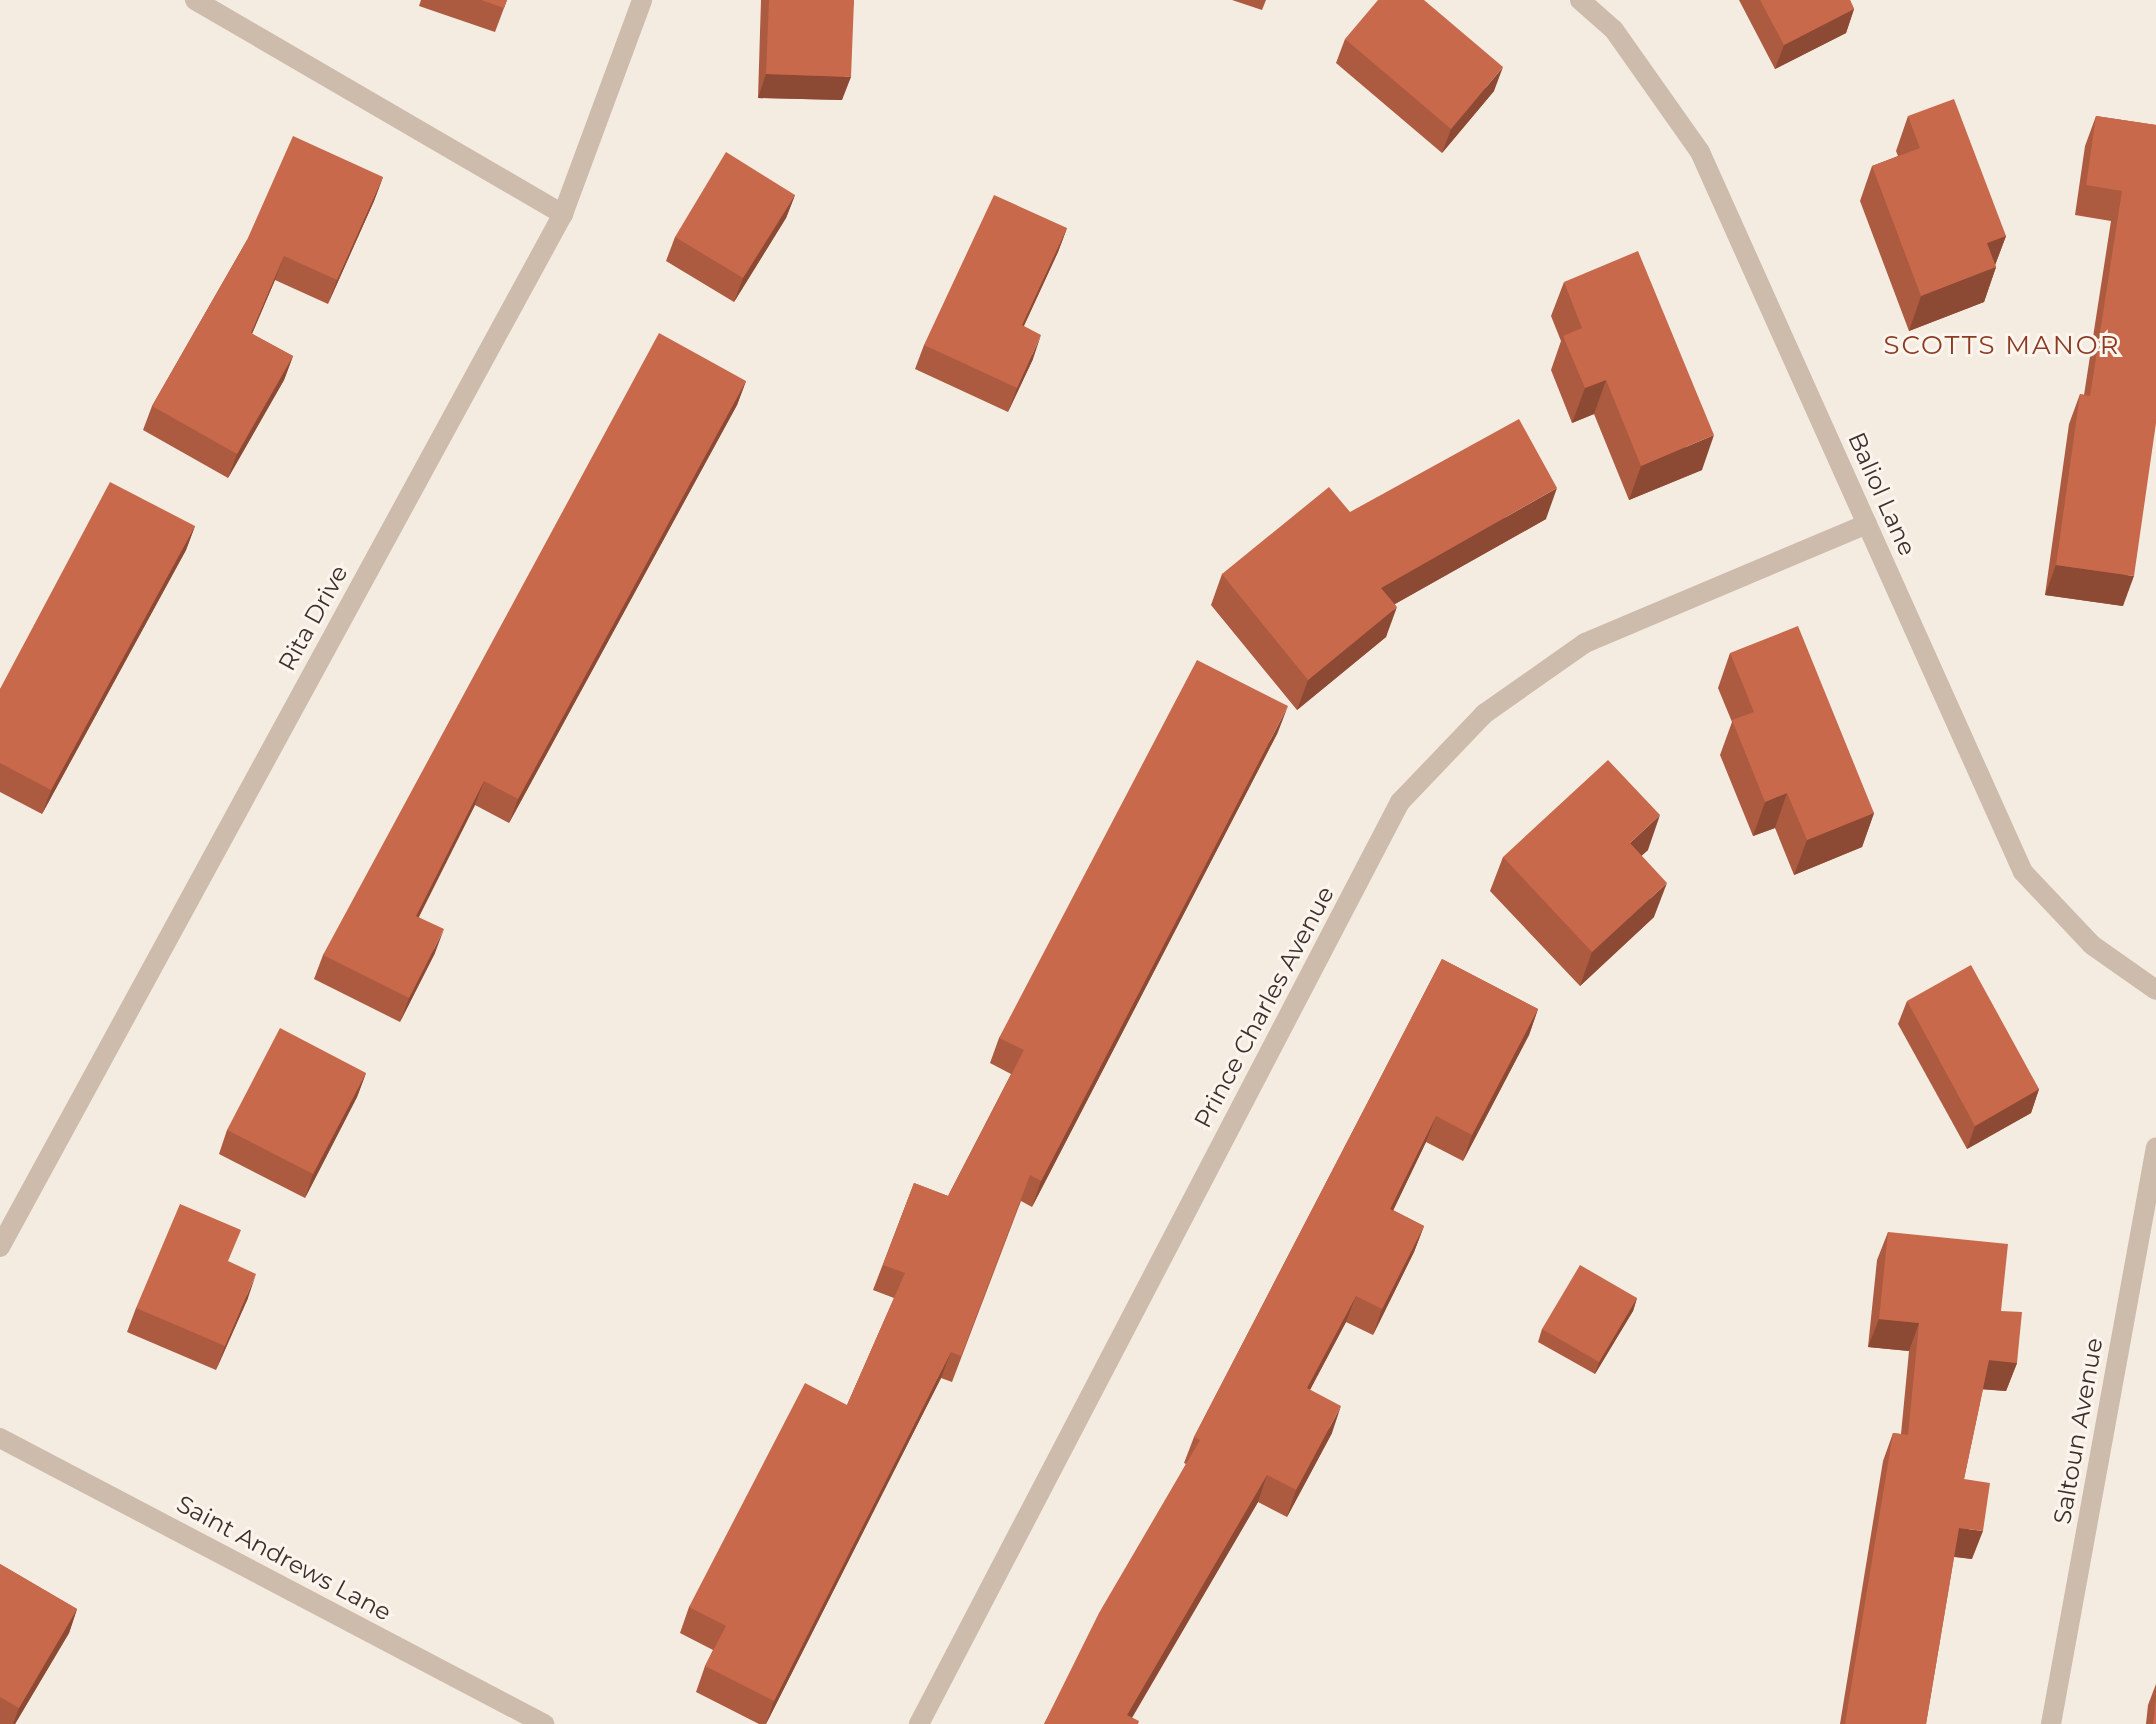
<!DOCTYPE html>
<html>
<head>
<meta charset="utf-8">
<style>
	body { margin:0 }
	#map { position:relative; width:2156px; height:1724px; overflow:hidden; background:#f4ebe1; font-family:Montserrat,sans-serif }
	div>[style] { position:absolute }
	.lane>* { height:20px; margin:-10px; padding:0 10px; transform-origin:10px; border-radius:10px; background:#cdbbac }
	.street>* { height:20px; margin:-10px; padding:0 10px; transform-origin:10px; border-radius:10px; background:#cdbbac }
	.wall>* { inset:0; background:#ac5a40 }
	.shaded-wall>* { inset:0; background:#8c4a34 }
	.building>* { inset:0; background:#c8694b }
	span { translate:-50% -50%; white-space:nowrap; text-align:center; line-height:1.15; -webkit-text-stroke:6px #fbf5ee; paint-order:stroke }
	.street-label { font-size:24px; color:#3b302b }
	.neighbourhood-label { font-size:26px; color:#8c3b22; letter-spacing:2px }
</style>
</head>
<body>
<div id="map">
	<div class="lane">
		<div style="left:195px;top:0;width:426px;rotate:30.2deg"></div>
	</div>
	<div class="street">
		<div style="left:1580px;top:0;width:45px;rotate:41.4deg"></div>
		<div style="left:1614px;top:30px;width:149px;rotate:54.8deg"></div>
		<div style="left:1700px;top:152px;width:789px;rotate:65.84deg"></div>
		<div style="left:2023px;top:872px;width:100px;rotate:46.6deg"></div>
		<div style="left:2092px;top:945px;width:78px;rotate:35.1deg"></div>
		<div style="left:0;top:1247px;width:1176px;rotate:-61.41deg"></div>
		<div style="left:563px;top:214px;width:228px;rotate:-69.7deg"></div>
		<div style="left:0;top:1438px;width:615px;rotate:27.73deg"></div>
		<div style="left:919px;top:1724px;width:1040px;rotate:-62.45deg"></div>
		<div style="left:1400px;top:802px;width:122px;rotate:-46.3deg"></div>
		<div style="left:1484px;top:714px;width:123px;rotate:-35.1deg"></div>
		<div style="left:1585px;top:643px;width:306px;rotate:-22.9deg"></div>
		<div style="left:2051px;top:1724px;width:586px;rotate:-79.69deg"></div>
	</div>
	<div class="wall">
		<div style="clip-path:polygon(421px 0,507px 0,495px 32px,419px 6px)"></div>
		<div style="clip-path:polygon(761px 0,854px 0,842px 100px,758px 98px)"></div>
		<div style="clip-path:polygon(1232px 0,1266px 0,1262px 10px)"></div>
		<div style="clip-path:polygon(1739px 0,1850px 0,1854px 9px,1846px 33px,1775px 69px)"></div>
		<div style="clip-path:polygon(1345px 39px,1494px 91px,1442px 153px,1336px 63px)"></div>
		<div style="clip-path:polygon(1908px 116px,2006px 236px,1995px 265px,1996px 267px,1984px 302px,1909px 331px,1860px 201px,1872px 166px,1898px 156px,1896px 151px)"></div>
		<div style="clip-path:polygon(2096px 116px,2156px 125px,2123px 606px,2045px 595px,2069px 424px,2080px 394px,2084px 395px,2111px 221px,2075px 215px,2085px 146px)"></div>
		<div style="clip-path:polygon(383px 177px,374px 201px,328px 304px,275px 280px,252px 334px,293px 356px,284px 380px,228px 478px,143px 430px,152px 406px,247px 240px)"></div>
		<div style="clip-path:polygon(795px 195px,786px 218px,734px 302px,666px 261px,675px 237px)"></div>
		<div style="clip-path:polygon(1067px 228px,1058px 252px,1024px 326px,1033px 359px,1008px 412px,915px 369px,924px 345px)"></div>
		<div style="clip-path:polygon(1564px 282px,1702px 470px,1629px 500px,1594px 414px,1572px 423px,1551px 370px,1561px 341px,1551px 316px)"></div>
		<div style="clip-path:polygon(746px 381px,737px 405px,509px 823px,475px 805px,419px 917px,435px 953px,400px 1022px,314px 979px,323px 955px)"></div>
		<div style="clip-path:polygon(1350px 512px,1546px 519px,1395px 604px,1386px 637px,1297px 710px,1211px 605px,1222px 574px)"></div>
		<div style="clip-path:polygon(195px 526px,186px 550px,42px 814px,0 792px,0 689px)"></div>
		<div style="clip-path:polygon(1730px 653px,1874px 813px,1862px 847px,1794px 875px,1775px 828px,1753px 836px,1720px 755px,1732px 722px,1718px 688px)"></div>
		<div style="clip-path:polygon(1278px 732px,1032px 1207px,1021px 1201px,952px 1382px,941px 1378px,766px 1724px,759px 1724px,696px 1692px,705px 1666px,713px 1650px,680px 1633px,689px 1607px,847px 1405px,894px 1298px,873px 1290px,914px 1183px,948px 1196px,1011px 1074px,990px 1063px,999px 1038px)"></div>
		<div style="clip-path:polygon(1648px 850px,1641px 856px,1654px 917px,1580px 986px,1490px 891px,1503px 857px)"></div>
		<div style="clip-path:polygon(1442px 959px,1538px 1009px,1529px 1035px,1463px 1161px,1426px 1142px,1393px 1210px,1424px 1226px,1414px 1252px,1373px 1335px,1346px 1322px,1310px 1390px,1332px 1433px,1287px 1517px,1258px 1502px,1132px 1718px,1044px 1724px,1186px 1464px,1184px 1463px,1194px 1437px)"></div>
		<div style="clip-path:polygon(1907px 1001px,2039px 1089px,2031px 1113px,1967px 1149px,1898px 1024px)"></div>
		<div style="clip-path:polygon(366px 1073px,357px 1097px,305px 1198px,219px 1154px,227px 1130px)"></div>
		<div style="clip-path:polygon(1888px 1232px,2001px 1311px,2017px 1363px,2006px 1391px,1983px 1389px,1964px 1479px,1972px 1559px,1954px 1557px,1926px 1724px,1840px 1724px,1883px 1461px,1893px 1433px,1901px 1434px,1909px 1351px,1868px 1347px,1877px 1260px)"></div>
		<div style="clip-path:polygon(229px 1262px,248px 1298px,216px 1370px,127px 1332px,136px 1308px)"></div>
		<div style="clip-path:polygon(1637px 1298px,1633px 1311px,1595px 1374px,1538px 1342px,1542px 1329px)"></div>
		<div style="clip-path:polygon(0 1564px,77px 1609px,69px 1633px,15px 1724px,0 1724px)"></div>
		<div style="clip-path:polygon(2156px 1684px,2156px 1724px,2146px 1724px,2148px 1705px)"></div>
	</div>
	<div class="shaded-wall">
		<div style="clip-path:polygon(1854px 9px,1846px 33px,1775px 69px,1784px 45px)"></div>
		<div style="clip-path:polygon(1503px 67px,1494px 91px,1442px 153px,1451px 129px)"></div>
		<div style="clip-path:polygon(766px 74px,851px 77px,842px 100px,758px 98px)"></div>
		<div style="clip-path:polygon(383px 177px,374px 201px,328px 304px,337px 280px)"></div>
		<div style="clip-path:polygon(795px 195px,786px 218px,734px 302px,743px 278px)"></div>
		<div style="clip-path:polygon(1067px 228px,1058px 252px,1013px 349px,1022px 325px)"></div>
		<div style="clip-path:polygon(2006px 236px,1994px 268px,1996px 267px,1984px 302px,1909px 331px,1921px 296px,1987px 243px)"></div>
		<div style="clip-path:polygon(284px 256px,275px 280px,242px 357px,251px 333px)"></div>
		<div style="clip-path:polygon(1041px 335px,1033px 359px,1008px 412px,1017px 388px)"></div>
		<div style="clip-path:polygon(293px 356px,284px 380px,228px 478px,237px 454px)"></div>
		<div style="clip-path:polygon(1606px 380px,1594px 414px,1572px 423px,1585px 388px)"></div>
		<div style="clip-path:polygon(746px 381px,737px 405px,509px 823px,518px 799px)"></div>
		<div style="clip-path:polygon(1714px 435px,1702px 470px,1629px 500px,1641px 466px)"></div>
		<div style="clip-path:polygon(1557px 488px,1546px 519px,1370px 618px,1381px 588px)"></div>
		<div style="clip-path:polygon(195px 526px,186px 550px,42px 814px,51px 790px)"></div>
		<div style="clip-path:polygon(2056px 565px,2134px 576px,2123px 606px,2045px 595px)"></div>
		<div style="clip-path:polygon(1397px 607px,1386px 637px,1297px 710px,1308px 680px)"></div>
		<div style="clip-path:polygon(1288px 706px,1278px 732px,1032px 1207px,1041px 1181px)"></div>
		<div style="clip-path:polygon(484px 781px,475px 805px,407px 940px,416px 916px)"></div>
		<div style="clip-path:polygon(1787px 793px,1775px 828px,1753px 836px,1765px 802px)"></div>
		<div style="clip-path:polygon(1874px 813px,1862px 847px,1794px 875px,1807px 840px)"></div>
		<div style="clip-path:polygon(1660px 815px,1648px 850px,1617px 878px,1630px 843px)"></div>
		<div style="clip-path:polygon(1667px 883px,1654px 917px,1580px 986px,1592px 952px)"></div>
		<div style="clip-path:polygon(444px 929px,435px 953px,400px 1022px,409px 998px)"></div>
		<div style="clip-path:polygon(1538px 1009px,1529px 1035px,1463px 1161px,1472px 1135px)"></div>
		<div style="clip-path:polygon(366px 1073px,357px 1097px,305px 1198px,313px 1174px)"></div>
		<div style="clip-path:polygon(2039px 1089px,2031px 1113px,1967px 1149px,1975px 1126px)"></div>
		<div style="clip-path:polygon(1436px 1116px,1426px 1142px,1381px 1236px,1390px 1209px)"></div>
		<div style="clip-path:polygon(1424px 1226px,1414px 1252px,1373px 1335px,1382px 1309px)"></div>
		<div style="clip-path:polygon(256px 1274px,248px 1298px,216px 1370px,225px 1346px)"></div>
		<div style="clip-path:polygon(1356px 1296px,1346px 1322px,1297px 1414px,1307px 1388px)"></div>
		<div style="clip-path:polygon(1637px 1298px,1633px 1311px,1595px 1374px,1599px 1362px)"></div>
		<div style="clip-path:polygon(1879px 1319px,1919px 1323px,1909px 1351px,1868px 1347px)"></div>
		<div style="clip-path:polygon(951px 1352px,941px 1378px,766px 1724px,774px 1701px)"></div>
		<div style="clip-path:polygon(1989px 1360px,2017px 1363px,2006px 1391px,1978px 1389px)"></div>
		<div style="clip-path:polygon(1341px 1406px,1332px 1433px,1287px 1517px,1296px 1490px)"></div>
		<div style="clip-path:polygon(1267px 1475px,1258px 1502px,1128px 1724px,1127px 1715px)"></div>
		<div style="clip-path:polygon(1959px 1528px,1983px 1531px,1972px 1559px,1949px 1556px)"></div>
		<div style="clip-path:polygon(77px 1609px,69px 1633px,15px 1724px,13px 1724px,19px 1708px)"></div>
	</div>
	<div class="building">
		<div style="clip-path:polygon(481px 0,507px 0,504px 8px)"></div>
		<div style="clip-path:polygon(769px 0,854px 0,851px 77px,766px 74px)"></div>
		<div style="clip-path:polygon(1378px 0,1424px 0,1503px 67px,1451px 129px,1345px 39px)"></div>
		<div style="clip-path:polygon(1760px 0,1850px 0,1854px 9px,1784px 45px)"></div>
		<div style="clip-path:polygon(1954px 99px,2006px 236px,1987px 243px,1996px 267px,1921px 296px,1872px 166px,1920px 148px,1908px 116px)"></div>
		<div style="clip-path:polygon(2096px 116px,2156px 125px,2156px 423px,2134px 576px,2056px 565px,2080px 394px,2090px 396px,2122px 191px,2086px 185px)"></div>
		<div style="clip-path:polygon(293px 136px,383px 177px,337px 280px,284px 256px,251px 333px,293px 356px,237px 454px,152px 406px,247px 240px)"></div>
		<div style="clip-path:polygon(726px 152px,795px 195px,743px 278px,675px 237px)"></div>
		<div style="clip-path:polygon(994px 195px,1067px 228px,1022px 325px,1041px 335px,1017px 388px,924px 345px)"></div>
		<div style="clip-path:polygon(1638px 251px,1714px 435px,1641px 466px,1606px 380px,1585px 388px,1563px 336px,1582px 328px,1564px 282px)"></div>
		<div style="clip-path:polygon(659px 333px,746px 381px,518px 799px,484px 781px,416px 916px,444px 929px,409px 998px,323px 955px)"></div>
		<div style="clip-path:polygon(1519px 419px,1557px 488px,1381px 588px,1397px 607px,1308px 680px,1222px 574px,1329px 487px,1350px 512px)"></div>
		<div style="clip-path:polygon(110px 482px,195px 526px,51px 790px,0 763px,0 689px)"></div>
		<div style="clip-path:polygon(1798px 626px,1874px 813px,1807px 840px,1787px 793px,1765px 802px,1732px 720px,1754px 712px,1730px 653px)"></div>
		<div style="clip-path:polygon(1197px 660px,1288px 706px,1041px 1181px,1030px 1175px,961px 1356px,951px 1352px,774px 1701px,705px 1666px,726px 1626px,689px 1607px,805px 1383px,847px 1405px,905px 1273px,883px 1265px,914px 1183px,948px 1196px,1024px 1050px,999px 1038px)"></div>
		<div style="clip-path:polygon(1608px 760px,1660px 815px,1630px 843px,1667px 883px,1592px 952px,1503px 857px)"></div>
		<div style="clip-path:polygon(1442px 959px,1538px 1009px,1472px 1135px,1436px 1116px,1390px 1209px,1424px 1226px,1382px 1309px,1356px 1296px,1307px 1388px,1341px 1406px,1296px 1490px,1267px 1475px,1127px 1715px,1139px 1721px,1138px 1724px,1044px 1724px,1099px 1613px,1200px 1440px,1194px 1437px)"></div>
		<div style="clip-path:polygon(1971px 965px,2039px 1089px,1975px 1126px,1907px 1001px)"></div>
		<div style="clip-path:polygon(280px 1028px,366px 1073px,313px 1174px,227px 1130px)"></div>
		<div style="clip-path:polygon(180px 1204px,241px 1230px,228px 1261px,256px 1274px,225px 1346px,136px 1308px)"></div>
		<div style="clip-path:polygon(1888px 1232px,2008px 1244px,2001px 1311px,2022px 1312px,2017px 1363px,1989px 1360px,1964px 1479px,1990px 1483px,1983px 1531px,1959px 1528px,1926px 1724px,1845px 1724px,1893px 1433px,1908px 1435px,1919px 1323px,1879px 1319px)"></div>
		<div style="clip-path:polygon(1580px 1265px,1637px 1298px,1599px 1362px,1542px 1329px)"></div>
		<div style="clip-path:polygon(0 1564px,77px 1609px,19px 1708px,0 1697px)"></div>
		<div style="clip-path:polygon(2156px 1697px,2156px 1724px,2153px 1724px)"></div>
	</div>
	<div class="street-label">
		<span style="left:1882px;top:494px;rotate:66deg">Baliol Lane</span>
		<span style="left:313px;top:618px;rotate:-61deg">Rita Drive</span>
		<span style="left:1264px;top:1007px;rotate:-62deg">Prince Charles Avenue</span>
		<span style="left:2078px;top:1431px;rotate:-80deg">Saltoun Avenue</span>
		<span style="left:284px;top:1558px;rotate:28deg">Saint Andrews Lane</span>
	</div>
	<div class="neighbourhood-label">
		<span style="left:2002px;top:346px">SCOTTS MANOR</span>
	</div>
</div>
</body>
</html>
